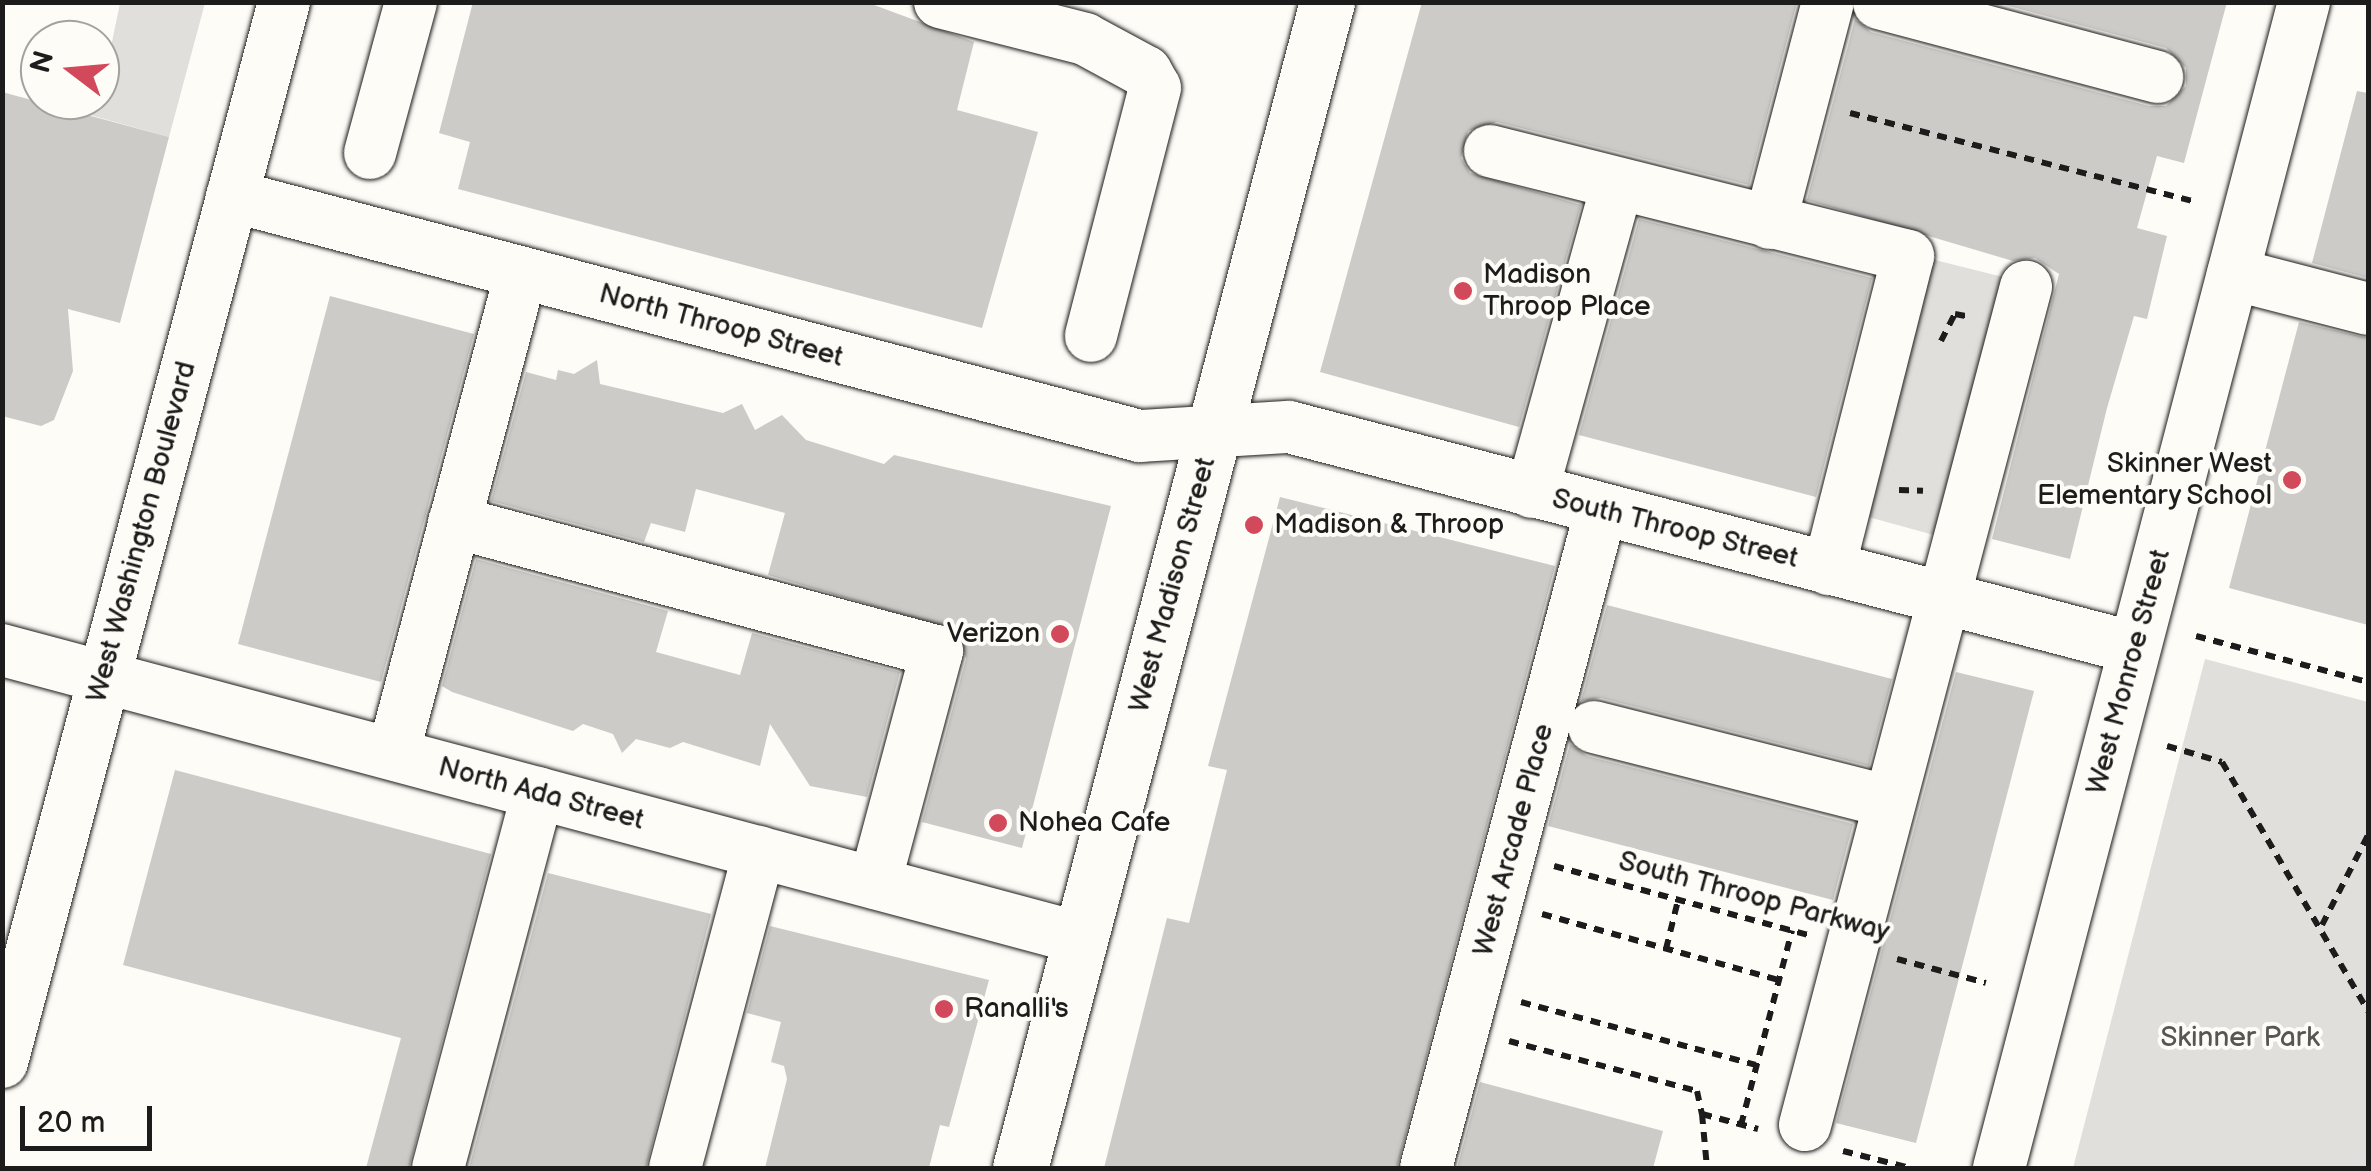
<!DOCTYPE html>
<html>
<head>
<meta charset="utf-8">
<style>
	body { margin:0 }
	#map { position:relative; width:2371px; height:1171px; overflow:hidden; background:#fdfcf7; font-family:"Balsamiq Sans",sans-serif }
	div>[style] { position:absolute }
	.green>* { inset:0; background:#e0dfdb }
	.building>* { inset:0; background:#cccbc8 }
	.path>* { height:6px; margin-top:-3px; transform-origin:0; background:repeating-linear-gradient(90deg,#1c1c1c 0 10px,transparent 0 18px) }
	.roads { filter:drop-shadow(0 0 2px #1c1c1c) drop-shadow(0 0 2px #1c1c1c) }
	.minor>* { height:52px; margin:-26px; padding:0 26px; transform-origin:26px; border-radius:26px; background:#fdfcf7 }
	.major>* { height:55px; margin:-27.5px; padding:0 27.5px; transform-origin:27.5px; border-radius:27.5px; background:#fdfcf7 }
	.dots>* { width:28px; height:28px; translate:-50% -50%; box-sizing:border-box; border:5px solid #fdfcf7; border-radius:50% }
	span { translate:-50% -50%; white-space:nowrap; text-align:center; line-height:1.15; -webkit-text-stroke:8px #fdfcf7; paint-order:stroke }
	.poi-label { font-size:28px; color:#1c1c1c }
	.left { translate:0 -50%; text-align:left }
	.right { translate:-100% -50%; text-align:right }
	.street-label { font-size:28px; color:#1c1c1c }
	.park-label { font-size:28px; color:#575655 }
	.frame { position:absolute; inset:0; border:5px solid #1c1c1c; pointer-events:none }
	.north { position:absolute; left:20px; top:20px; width:100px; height:100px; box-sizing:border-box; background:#fdfcf7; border:2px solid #a3a29f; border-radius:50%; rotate:286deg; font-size:28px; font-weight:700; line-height:40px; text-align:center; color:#1c1c1c }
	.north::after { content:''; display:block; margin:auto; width:35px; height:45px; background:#d1495b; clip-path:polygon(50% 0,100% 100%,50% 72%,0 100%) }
	.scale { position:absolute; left:20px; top:1106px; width:132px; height:45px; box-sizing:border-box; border:5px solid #1c1c1c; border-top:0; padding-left:12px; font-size:30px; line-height:35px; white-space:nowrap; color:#1c1c1c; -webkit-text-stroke:8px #fdfcf7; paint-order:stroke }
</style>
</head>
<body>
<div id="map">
	<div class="green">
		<div style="clip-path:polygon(120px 3px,205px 3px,169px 137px,90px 115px,94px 100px,100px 100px)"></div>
		<div style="clip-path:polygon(1923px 257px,2007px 278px,1941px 537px,1854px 513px)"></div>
		<div style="clip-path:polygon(2205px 659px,2368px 702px,2368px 1168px,2073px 1168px)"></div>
	</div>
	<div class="building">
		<div style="clip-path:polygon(473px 2px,866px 2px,974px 42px,957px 110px,1038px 132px,982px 328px,458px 189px,470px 142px,439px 133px)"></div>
		<div style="clip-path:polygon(1422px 2px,1797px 2px,1749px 185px,1497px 122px,1468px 131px,1461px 158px,1470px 173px,1581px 205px,1519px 427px,1320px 372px)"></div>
		<div style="clip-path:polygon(1994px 2px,2227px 2px,2184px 163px,2157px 156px,2137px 228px,2167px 236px,2147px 319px,2134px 316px,2107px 408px,2070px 559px,1992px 539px,2059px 274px,2035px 258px,2013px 261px,1807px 200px,1855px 19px,1871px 32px,2149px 106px,2166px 106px,2186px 86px,2186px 68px,2166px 48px)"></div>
		<div style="clip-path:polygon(2357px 91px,2368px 93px,2368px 278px,2312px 263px)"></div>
		<div style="clip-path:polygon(2px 92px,169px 137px,120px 323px,68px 309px,73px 371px,54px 420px,41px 426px,2px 416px)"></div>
		<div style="clip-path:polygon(1639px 219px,1872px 278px,1816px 497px,1579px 435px)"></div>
		<div style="clip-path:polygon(330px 296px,474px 334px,381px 682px,238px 644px)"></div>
		<div style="clip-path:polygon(2299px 322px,2368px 338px,2368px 625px,2229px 588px)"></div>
		<div style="clip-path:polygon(597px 360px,600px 384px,723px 413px,742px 404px,755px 430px,782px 415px,806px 440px,884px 464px,894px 455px,1111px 506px,1022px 848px,922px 822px,966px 659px,959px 631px,768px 575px,785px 513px,696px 489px,685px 532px,651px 523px,644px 542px,491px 501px,526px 372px,556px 380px,558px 370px,574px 374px)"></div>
		<div style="clip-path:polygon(1280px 497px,1555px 566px,1397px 1168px,1104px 1168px,1167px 918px,1189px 923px,1227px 770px,1208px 766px)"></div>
		<div style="clip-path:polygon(476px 559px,668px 611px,656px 652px,740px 675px,752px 633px,900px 672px,867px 797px,810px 786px,770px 724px,760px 766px,683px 742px,670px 748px,636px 739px,622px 753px,613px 734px,583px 724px,573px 731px,452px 692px,442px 686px)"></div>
		<div style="clip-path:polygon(1607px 605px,1892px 679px,1869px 766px,1601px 698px,1581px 701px)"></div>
		<div style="clip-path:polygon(1956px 672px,2034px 691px,1916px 1143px,1836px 1123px)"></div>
		<div style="clip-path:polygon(1570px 744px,1587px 756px,1853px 824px,1833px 900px,1548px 826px)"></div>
		<div style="clip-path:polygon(175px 770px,491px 854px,409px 1168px,366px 1168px,401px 1038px,123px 965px)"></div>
		<div style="clip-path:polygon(548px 873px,711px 914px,646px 1168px,469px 1168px)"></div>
		<div style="clip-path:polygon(770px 926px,989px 980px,949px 1127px,940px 1125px,929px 1168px,765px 1168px,787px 1079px,784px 1066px,771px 1062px,781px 1022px,747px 1013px)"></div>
		<div style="clip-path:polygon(1480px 1082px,1663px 1131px,1653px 1168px,1457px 1168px)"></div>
	</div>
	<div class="path">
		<div style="left:1850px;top:113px;width:354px;rotate:14.4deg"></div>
		<div style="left:1941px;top:341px;width:30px;rotate:-63deg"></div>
		<div style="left:1955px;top:314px;width:16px;rotate:11deg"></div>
		<div style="left:1899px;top:490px;width:24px;rotate:2deg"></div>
		<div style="left:2196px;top:636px;width:178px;rotate:15deg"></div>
		<div style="left:2167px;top:746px;width:57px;rotate:16.2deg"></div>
		<div style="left:2222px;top:762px;width:289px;rotate:59.6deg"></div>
		<div style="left:1554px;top:866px;width:263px;rotate:15.2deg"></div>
		<div style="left:1542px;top:914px;width:246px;rotate:15.6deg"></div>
		<div style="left:2322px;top:925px;width:101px;rotate:-62.9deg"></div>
		<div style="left:1666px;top:949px;width:50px;rotate:-76.2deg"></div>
		<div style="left:1897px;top:959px;width:92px;rotate:15.1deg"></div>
		<div style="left:1521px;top:1002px;width:243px;rotate:15deg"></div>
		<div style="left:1509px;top:1041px;width:195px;rotate:14.9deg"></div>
		<div style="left:1697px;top:1091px;width:24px;rotate:78deg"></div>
		<div style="left:1702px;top:1114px;width:58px;rotate:15deg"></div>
		<div style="left:1702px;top:1114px;width:54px;rotate:84.7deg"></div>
		<div style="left:1741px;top:1125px;width:201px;rotate:-75.3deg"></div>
		<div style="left:1843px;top:1151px;width:69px;rotate:14.2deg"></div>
	</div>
	<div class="roads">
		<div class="minor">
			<div style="left:940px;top:2px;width:150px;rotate:14.3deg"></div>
			<div style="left:1085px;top:39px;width:69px;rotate:28.4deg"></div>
			<div style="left:1146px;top:72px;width:18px;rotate:61deg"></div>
			<div style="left:1155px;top:88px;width:256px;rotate:104.5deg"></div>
			<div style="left:1879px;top:3px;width:288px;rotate:14.9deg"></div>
			<div style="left:1490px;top:151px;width:431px;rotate:14.1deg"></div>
			<div style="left:1908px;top:256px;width:323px;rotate:104.2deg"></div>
			<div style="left:370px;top:153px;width:156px;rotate:-74.8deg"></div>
			<div style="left:232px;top:196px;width:939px;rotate:14.81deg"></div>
			<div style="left:1140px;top:436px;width:149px;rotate:-3.5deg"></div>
			<div style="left:1289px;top:427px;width:874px;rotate:14.64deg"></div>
			<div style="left:1770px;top:223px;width:228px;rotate:-75.3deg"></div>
			<div style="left:2233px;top:274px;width:139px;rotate:14.5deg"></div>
			<div style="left:1532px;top:492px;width:318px;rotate:-74.5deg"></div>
			<div style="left:454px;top:522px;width:500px;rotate:15deg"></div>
			<div style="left:937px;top:651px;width:240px;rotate:105deg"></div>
			<div style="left:2px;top:650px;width:1116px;rotate:14.96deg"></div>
			<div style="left:1594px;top:727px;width:305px;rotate:14.2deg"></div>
			<div style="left:393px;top:754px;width:498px;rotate:-75.1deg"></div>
			<div style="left:2px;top:1062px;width:1097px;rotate:-75.1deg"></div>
			<div style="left:1805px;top:1125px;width:867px;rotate:-75.23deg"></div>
			<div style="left:438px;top:1168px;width:388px;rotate:-75.1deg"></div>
			<div style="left:675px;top:1168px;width:327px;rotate:-75.1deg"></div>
			<div style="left:1426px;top:1168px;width:681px;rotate:-75.11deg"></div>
			<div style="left:1999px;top:1168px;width:1205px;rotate:-75.34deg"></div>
		</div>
		<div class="major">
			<div style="left:1020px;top:1168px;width:1206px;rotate:-75.25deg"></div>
		</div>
	</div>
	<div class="dots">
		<div style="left:1463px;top:291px;background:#d1495b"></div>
		<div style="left:2292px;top:480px;background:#d1495b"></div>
		<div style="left:1254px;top:525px;background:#d1495b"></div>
		<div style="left:1060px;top:634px;background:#d1495b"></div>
		<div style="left:998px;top:823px;background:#d1495b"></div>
		<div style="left:944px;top:1009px;background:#d1495b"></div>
	</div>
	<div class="poi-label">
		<span class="left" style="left:1483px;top:291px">Madison<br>Throop Place</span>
		<span class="right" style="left:2272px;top:480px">Skinner West<br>Elementary School</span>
		<span class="left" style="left:1274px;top:525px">Madison &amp; Throop</span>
		<span class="right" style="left:1040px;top:634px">Verizon</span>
		<span class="left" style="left:1018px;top:823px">Nohea Cafe</span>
		<span class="left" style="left:964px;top:1009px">Ranalli's</span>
	</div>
	<div class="street-label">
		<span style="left:721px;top:326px;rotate:15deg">North Throop Street</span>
		<span style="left:1675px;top:529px;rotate:14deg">South Throop Street</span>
		<span style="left:142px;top:532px;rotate:-75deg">West Washington Boulevard</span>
		<span style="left:1173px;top:585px;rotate:-75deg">West Madison Street</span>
		<span style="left:2129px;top:672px;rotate:-75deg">West Monroe Street</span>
		<span style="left:541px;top:794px;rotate:15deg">North Ada Street</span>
		<span style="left:1514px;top:840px;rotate:-75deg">West Arcade Place</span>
		<span style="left:1754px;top:897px;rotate:15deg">South Throop Parkway</span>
	</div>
	<div class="park-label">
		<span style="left:2240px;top:1038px">Skinner Park</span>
	</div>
	<div class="frame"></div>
	<div class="north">N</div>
	<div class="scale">20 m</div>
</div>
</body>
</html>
